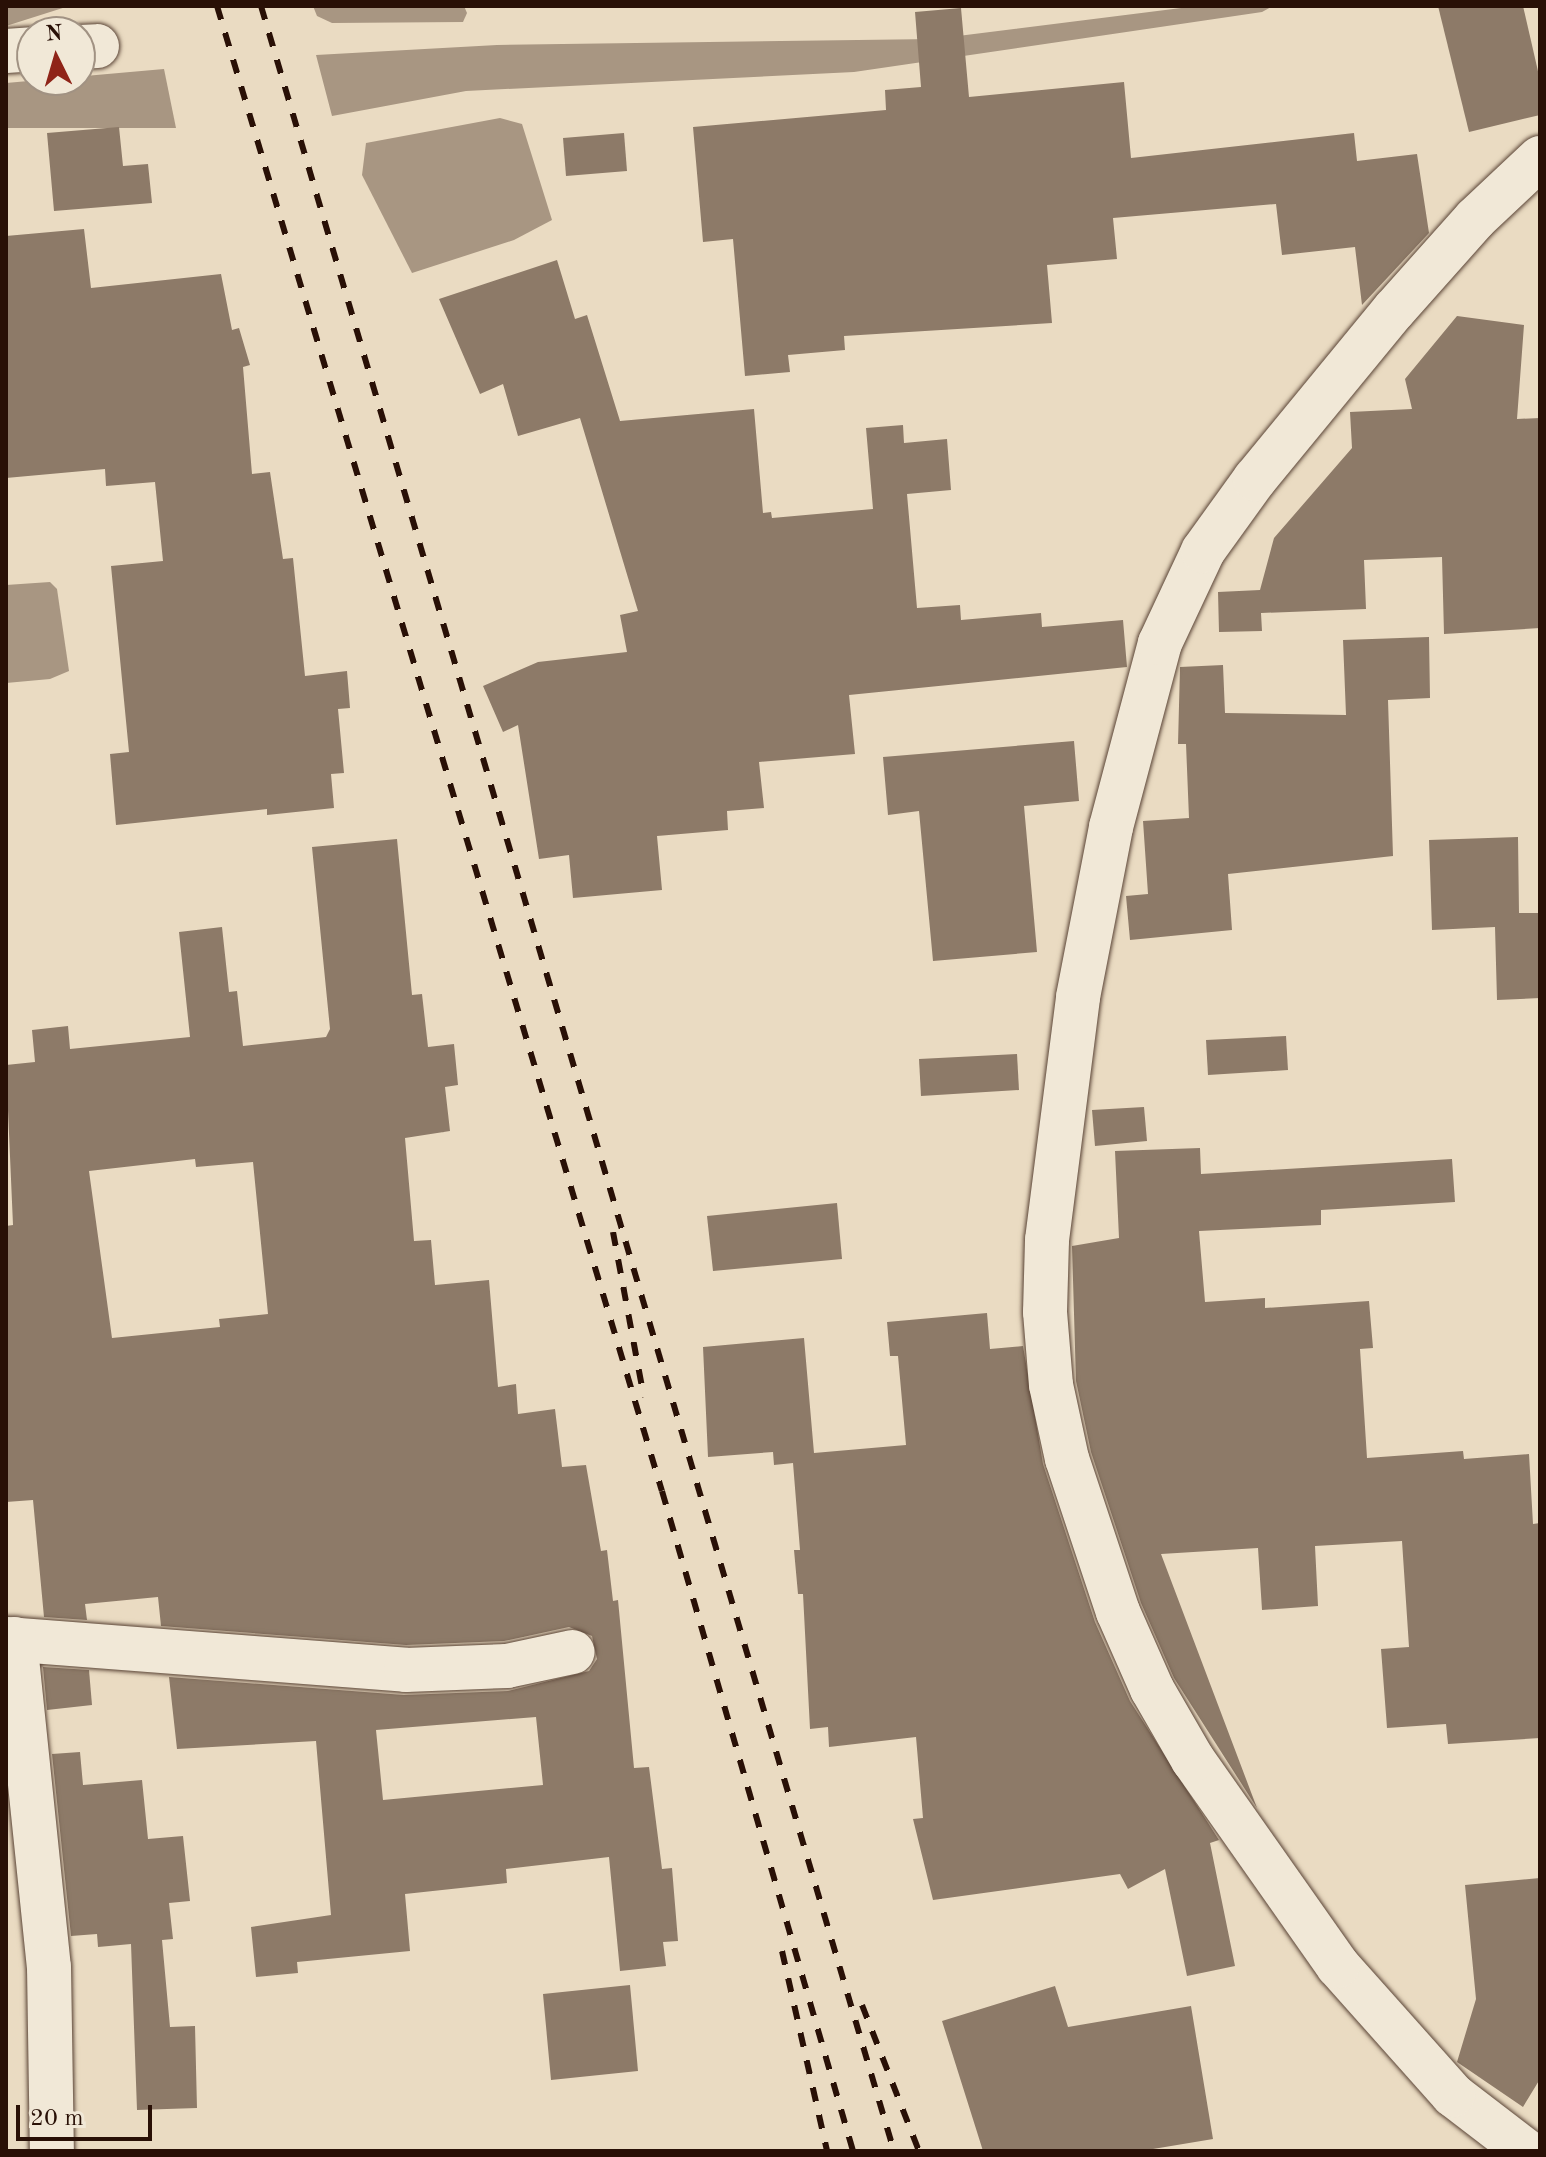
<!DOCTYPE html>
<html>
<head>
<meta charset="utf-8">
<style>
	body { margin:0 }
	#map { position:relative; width:1546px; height:2157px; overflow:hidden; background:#eadbc2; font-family:"Old Standard TT",serif }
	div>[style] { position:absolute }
	.water>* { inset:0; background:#a89682 }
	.building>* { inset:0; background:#8d7a68 }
	.roads { filter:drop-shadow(0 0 2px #594335) drop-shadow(0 0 2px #594335) }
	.minor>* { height:44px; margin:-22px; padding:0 22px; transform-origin:22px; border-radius:22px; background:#f1e8d7 }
	.rail>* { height:6px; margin-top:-3px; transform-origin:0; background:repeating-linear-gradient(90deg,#291006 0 14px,transparent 0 28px) }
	span { translate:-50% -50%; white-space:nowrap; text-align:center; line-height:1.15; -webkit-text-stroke:6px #f1e8d7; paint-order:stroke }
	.frame { position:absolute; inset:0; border:8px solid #291006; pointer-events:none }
	.north { position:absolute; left:16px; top:16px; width:80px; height:80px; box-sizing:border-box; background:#f1e8d7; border:2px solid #a19283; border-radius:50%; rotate:355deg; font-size:22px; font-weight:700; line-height:32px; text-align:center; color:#291006 }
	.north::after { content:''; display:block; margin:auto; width:28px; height:36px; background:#8f2418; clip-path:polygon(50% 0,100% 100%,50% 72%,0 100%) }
	.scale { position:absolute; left:16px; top:2105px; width:136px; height:36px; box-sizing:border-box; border:4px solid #291006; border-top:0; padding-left:10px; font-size:24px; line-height:28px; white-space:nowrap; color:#291006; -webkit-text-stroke:6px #f1e8d7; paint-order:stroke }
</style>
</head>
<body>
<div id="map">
	<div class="water">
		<div style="clip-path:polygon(6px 6px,69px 6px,6px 26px)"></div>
		<div style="clip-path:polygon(313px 6px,464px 6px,467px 13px,463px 22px,332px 23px,317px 16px)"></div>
		<div style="clip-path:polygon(1197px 6px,1273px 6px,1262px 12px,854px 72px,466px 91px,332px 116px,316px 55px,497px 45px,934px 39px)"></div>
		<div style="clip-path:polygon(164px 69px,176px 128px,6px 128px,6px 83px)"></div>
		<div style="clip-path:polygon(500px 118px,522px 124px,552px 220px,514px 240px,412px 273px,362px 175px,366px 143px)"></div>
		<div style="clip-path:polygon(50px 582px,57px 589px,69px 671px,50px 679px,6px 683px,6px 585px)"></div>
	</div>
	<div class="building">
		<div style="clip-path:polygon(1438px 6px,1523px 6px,1540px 80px,1540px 115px,1469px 132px)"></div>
		<div style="clip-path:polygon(961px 8px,969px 97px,1124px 82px,1131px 158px,1354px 133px,1357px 161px,1417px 154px,1429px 233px,1362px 305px,1355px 247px,1282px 255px,1276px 204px,1113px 218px,1117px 259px,1047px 265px,1052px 323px,844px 336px,845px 350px,788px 355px,790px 372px,745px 376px,733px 239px,703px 242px,693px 127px,886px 110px,885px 90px,921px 87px,915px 12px)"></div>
		<div style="clip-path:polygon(119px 127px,123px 166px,148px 164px,152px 203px,54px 211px,47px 133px)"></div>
		<div style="clip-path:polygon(624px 133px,627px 171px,566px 176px,563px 138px)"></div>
		<div style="clip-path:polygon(84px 229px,91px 288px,221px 274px,232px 330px,239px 328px,250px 365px,243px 367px,252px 474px,270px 472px,283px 559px,293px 558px,305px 676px,347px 671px,350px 708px,338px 709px,344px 773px,331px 774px,334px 808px,267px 815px,267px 809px,116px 825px,110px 754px,129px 752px,111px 566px,163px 561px,155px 482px,106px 486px,105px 469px,6px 478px,6px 236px)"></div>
		<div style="clip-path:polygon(557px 260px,575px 319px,587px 315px,620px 421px,754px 409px,763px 513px,771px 512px,772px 518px,873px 509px,866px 428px,903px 425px,904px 443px,947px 439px,951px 490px,907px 494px,917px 608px,960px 605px,961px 620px,1041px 613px,1042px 627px,1123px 620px,1127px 667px,849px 695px,855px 754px,759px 762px,764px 808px,727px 811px,728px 830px,657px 836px,662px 890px,573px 898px,569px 855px,539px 859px,518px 725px,503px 732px,483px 686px,538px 662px,627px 652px,620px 615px,638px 611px,580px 418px,518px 436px,503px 384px,480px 394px,439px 299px)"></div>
		<div style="clip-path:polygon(1457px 316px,1524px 325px,1517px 419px,1540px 418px,1540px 628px,1444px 634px,1442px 557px,1364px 560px,1366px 609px,1261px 613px,1262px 631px,1219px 632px,1218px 592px,1260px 590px,1274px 538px,1352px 448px,1350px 412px,1412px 409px,1405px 379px)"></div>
		<div style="clip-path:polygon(1429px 637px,1430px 698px,1388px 700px,1393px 856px,1228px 874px,1232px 930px,1130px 940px,1126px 896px,1148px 894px,1143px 821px,1189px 818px,1186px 744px,1178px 744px,1180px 667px,1223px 665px,1225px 713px,1346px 715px,1343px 640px)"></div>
		<div style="clip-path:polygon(1074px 741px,1079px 801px,1024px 806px,1037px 952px,933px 961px,919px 811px,888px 815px,883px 757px)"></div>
		<div style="clip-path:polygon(1518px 837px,1519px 913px,1540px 913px,1540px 998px,1497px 1000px,1495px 927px,1432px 930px,1429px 840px)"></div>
		<div style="clip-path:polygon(evenodd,397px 839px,412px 995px,422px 994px,428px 1047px,454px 1044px,458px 1085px,445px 1087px,450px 1131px,405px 1138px,414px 1241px,431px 1240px,435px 1285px,489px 1280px,498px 1387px,516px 1384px,518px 1414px,555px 1409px,562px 1467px,586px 1465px,601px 1551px,607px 1550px,613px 1601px,618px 1600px,634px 1768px,649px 1767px,662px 1869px,672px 1868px,678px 1941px,663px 1942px,666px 1966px,620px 1971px,609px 1857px,506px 1869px,507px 1883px,405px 1894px,410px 1951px,297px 1962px,298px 1973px,256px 1977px,251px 1927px,331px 1915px,316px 1741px,177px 1749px,169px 1677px,404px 1695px,508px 1691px,589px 1671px,597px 1659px,592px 1636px,569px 1627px,504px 1641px,406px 1645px,161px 1626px,158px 1597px,85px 1604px,87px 1620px,44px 1617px,33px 1500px,6px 1502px,6px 1226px,13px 1225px,6px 1065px,35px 1062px,32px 1030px,68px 1026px,70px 1049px,190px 1037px,179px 932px,222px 927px,229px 992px,237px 991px,243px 1046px,326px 1037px,330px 1029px,312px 847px,397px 839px,195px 1159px,196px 1167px,253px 1162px,268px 1314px,219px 1319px,220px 1327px,112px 1338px,89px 1171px,195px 1159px,397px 839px,536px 1717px,543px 1785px,383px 1800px,376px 1730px,536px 1717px)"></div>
		<div style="clip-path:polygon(1286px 1036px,1288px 1070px,1208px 1075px,1206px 1040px)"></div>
		<div style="clip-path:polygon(1017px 1054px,1019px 1090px,921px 1096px,919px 1059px)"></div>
		<div style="clip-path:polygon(1144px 1107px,1147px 1141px,1095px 1146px,1092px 1110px)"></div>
		<div style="clip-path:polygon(1200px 1148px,1201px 1174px,1452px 1159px,1455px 1202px,1321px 1210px,1321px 1225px,1199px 1231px,1205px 1302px,1265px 1298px,1265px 1308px,1369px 1301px,1373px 1348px,1360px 1349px,1367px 1458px,1463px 1451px,1464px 1459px,1529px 1454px,1533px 1524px,1540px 1523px,1540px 1738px,1448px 1744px,1446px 1724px,1387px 1728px,1381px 1649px,1409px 1647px,1402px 1541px,1315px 1546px,1318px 1606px,1262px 1610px,1258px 1548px,1161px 1554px,1257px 1808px,1174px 1678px,1141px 1603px,1091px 1452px,1076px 1381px,1072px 1246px,1119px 1238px,1115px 1151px)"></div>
		<div style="clip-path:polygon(837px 1203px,842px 1259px,713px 1271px,707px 1216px)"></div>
		<div style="clip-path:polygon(987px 1313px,990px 1349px,1023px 1346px,1043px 1464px,1095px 1622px,1130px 1701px,1219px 1840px,1210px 1843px,1235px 1966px,1187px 1976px,1165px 1869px,1128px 1889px,1120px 1874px,933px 1900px,913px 1819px,923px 1818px,916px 1737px,829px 1747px,828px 1727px,810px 1729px,803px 1594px,798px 1594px,794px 1550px,800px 1550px,793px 1463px,774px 1465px,773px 1452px,708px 1457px,703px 1347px,804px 1338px,814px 1453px,906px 1445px,898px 1356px,890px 1356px,887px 1322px)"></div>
		<div style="clip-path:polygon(43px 1667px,89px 1670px,92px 1705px,47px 1710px)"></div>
		<div style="clip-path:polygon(80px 1752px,83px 1785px,142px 1780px,148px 1839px,183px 1836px,190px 1901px,169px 1903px,173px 1939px,162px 1940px,170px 2027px,195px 2026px,197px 2108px,137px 2110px,131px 1944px,98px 1947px,97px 1934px,71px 1936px,52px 1754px)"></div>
		<div style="clip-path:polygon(1540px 1878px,1540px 2079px,1523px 2107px,1457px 2062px,1476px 1999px,1465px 1885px)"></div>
		<div style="clip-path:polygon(630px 1985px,638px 2071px,551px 2080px,543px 1994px)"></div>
		<div style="clip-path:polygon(1055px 1986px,1068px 2027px,1191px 2006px,1213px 2139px,1141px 2151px,983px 2151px,942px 2021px)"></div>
	</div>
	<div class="roads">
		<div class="minor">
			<div style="left:80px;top:47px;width:17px;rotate:-3deg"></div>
			<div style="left:6px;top:51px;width:26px;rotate:-4deg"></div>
			<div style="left:6px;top:1639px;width:401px;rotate:4.4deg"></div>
			<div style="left:406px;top:1670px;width:101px;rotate:-2.3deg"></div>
			<div style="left:507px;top:1666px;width:67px;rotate:-12deg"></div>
			<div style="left:15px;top:1639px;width:330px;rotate:84.1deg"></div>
			<div style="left:49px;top:1967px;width:184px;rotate:89.1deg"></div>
			<div style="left:1526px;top:2151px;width:92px;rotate:-142.5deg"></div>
			<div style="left:1453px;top:2095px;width:173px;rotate:-131.7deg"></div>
			<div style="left:1338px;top:1966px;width:252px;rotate:-125.1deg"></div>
			<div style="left:1193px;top:1760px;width:82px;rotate:-120deg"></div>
			<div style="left:1152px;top:1689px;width:84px;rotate:-113.8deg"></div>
			<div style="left:1118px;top:1612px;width:161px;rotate:-108.4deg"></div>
			<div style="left:1067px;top:1459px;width:76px;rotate:-102.2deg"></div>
			<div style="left:1051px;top:1385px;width:73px;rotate:-94.7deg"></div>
			<div style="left:1045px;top:1312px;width:72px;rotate:-88.4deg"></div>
			<div style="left:1047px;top:1240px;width:245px;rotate:-82.7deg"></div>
			<div style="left:1078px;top:997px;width:173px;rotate:-79deg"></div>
			<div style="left:1111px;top:827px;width:190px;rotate:-75.1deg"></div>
			<div style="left:1160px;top:643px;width:102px;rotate:-64.9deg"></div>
			<div style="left:1203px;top:551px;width:89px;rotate:-54.2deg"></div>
			<div style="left:1255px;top:479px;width:219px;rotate:-50.6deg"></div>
			<div style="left:1394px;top:310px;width:122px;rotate:-48.3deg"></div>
			<div style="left:1475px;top:219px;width:89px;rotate:-43.2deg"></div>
		</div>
	</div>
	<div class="rail">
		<div style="left:217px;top:6px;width:1550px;rotate:73.32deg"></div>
		<div style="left:662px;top:1491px;width:687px;rotate:73.86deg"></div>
		<div style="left:261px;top:6px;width:2236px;rotate:73.56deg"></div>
		<div style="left:613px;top:1232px;width:168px;rotate:79.4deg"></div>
		<div style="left:782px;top:1951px;width:205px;rotate:77.3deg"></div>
		<div style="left:862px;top:2005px;width:157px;rotate:68.7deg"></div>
	</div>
	<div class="frame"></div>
	<div class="north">N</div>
	<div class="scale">20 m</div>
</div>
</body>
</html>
